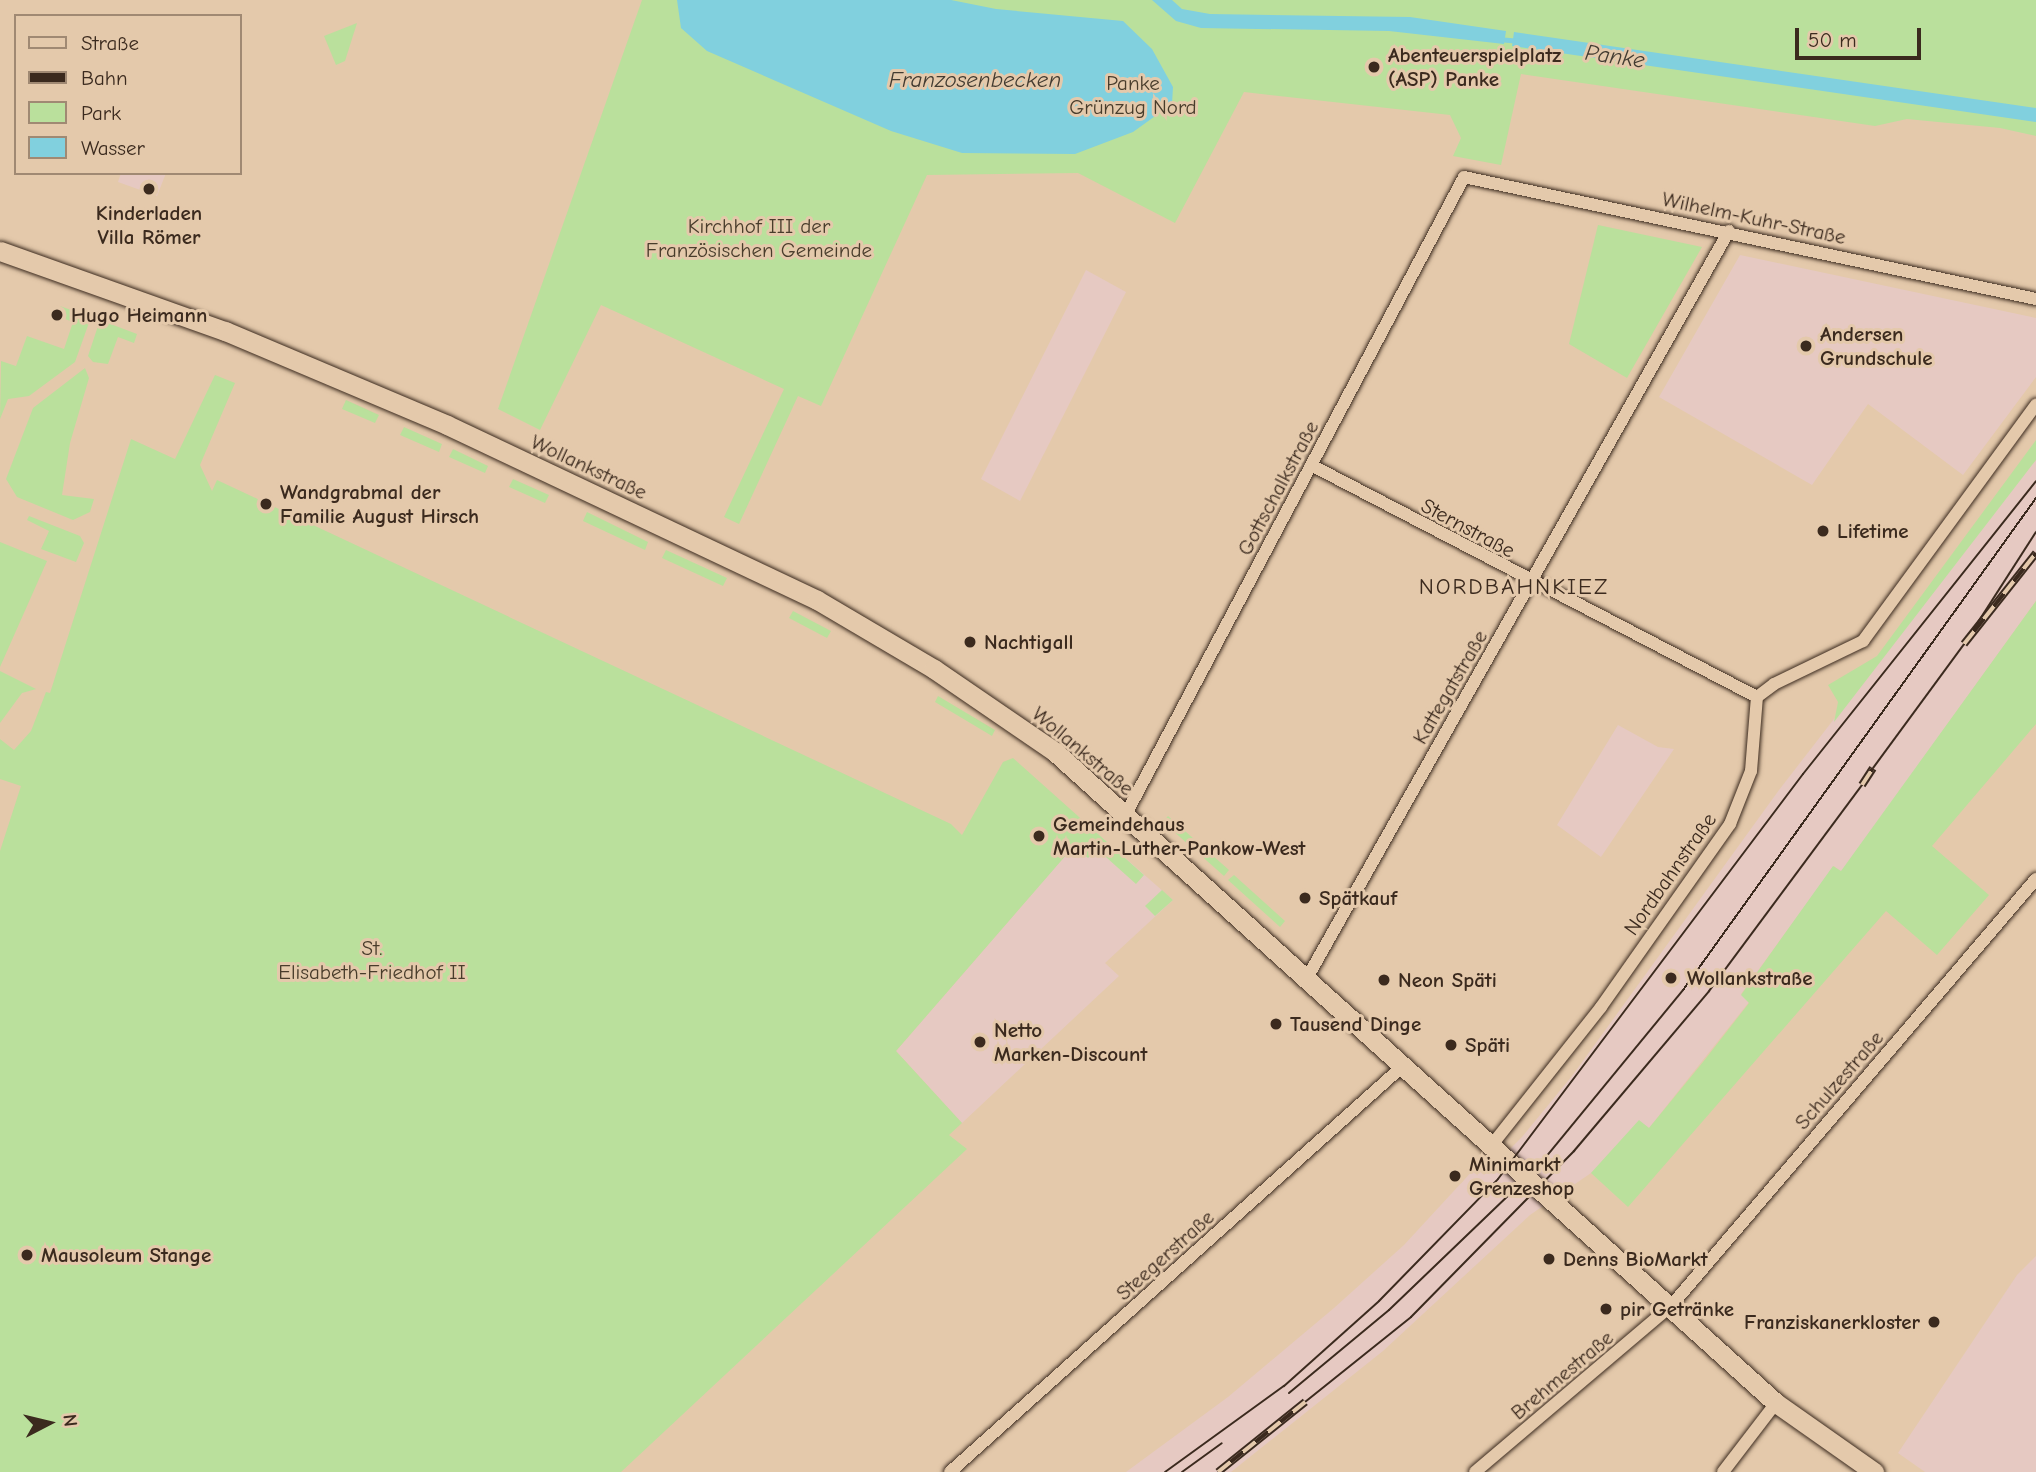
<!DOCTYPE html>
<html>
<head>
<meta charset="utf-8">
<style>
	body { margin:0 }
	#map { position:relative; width:2036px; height:1472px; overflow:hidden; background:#e4c9ab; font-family:"Comic Neue",sans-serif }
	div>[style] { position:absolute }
	.built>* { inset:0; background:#e6c9c2 }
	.green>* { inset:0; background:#bae09c }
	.water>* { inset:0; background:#81d0de }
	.stream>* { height:5px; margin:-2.5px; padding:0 2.5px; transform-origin:2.5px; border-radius:2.5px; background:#81d0de }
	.roads { filter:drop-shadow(0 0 2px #3b2a1e) drop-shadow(0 0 2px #3b2a1e) }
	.street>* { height:12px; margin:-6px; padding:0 6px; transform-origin:6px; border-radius:6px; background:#e4c9ab }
	.secondary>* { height:19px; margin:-9.5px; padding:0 9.5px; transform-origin:9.5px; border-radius:9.5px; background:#e4c9ab }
	.tram>* { height:2px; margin:-1px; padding:0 1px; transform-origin:1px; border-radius:1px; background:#3b2a1e }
	.rail>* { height:8px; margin-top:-4px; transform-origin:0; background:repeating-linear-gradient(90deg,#e4c9ab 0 16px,#3b2a1e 0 32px); box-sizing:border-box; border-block:2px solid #3b2a1e }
	.dots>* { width:19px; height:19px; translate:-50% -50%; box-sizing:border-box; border:4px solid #e4c9ab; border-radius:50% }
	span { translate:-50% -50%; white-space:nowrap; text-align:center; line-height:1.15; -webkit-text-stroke:6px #e4c9ab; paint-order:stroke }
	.poi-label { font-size:21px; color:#3b2a1e; font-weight:700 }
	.left { translate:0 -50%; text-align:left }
	.right { translate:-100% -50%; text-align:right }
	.park-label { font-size:21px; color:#483c2b }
	.street-label { font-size:21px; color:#3b2a1e }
	.water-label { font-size:23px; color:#423b31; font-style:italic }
	.neighbourhood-label { font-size:23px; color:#3b2a1e; letter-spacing:2px }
	.legend { position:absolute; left:14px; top:14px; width:228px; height:161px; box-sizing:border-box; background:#e4c9ab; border:2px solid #a08973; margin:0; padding:9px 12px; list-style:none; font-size:21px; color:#3b2a1e }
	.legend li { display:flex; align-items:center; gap:14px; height:35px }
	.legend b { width:35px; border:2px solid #a08973 }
	.north { position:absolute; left:14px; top:1388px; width:70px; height:70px; -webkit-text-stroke:5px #e4c9ab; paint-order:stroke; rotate:83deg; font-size:19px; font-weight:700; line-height:28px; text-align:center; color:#3b2a1e }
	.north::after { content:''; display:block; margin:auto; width:24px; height:32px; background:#3b2a1e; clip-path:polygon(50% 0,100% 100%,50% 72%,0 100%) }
	.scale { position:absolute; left:1795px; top:28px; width:126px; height:32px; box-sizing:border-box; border:4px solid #3b2a1e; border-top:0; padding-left:9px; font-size:21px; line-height:24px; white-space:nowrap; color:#3b2a1e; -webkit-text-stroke:5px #e4c9ab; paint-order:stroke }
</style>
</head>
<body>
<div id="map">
	<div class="built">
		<div style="clip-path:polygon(121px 173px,166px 173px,157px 196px,118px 182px)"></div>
		<div style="clip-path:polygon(1740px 255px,2036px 318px,2036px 377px,1963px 475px,1868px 404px,1812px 485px,1659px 397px)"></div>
		<div style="clip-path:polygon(1086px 270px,1126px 292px,1020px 501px,981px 479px)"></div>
		<div style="clip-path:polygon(2036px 458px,2036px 601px,1841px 872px,1834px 866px,1741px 994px,1749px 1002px,1649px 1128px,1639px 1121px,1591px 1173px,1530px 1215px,1383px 1351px,1231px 1472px,1126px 1472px,1228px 1397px,1334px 1308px,1404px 1245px,1476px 1167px,1484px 1175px,1522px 1137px,1572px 1076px,1779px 790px)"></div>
		<div style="clip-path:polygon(1618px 725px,1658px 747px,1674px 749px,1601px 857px,1557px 825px)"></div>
		<div style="clip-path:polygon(1090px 827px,1173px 900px,1105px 963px,1119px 976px,962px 1123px,896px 1051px)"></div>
		<div style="clip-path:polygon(2036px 1256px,2036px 1472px,1925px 1472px,1898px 1453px,2017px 1275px)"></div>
	</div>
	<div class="green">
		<div style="clip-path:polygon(642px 0,2036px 0,2036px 136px,2000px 128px,1907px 119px,1875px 126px,1521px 74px,1501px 165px,1453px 156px,1461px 138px,1450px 115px,1244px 92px,1175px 223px,1078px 173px,927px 175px,821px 406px,798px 396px,739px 524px,724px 517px,784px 389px,601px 305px,540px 430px,498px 409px)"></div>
		<div style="clip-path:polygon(357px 23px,345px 61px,336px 65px,324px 36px)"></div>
		<div style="clip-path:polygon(1598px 225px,1702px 247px,1627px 378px,1569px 344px)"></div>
		<div style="clip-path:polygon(60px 306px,91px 317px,75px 362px,29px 396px,8px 399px,0 419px,1px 361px,16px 366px,27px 336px,64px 349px,73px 322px,57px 316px)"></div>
		<div style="clip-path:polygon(100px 320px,137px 334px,134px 343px,118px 337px,108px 364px,93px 362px,88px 356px)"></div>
		<div style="clip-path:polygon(85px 368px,89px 378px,70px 443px,62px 495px,94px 499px,90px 512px,73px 520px,17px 497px,6px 479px,33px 408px)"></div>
		<div style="clip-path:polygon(215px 375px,235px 383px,200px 465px,212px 491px,217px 480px,951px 824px,962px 835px,1003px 762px,1013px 758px,1144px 875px,1136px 884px,1097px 849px,1088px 858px,1074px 846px,896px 1051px,962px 1123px,949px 1135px,967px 1149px,621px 1472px,0 1472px,0 851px,21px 786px,0 779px,0 739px,14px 750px,31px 731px,46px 692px,50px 693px,131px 439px,175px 459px)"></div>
		<div style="clip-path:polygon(346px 400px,379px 415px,375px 423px,342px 409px)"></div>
		<div style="clip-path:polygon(404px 427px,442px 444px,439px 452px,400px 435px)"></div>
		<div style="clip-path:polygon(2036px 440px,2036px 460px,1834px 722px,1838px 702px,1828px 685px,1877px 656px)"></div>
		<div style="clip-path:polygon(453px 449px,488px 466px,485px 473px,449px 457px)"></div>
		<div style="clip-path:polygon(513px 479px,549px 495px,545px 503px,509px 487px)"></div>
		<div style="clip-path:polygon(587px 512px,648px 542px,645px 550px,583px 521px)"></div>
		<div style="clip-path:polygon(29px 516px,80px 536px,84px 543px,76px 562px,41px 549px,49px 531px,27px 520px)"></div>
		<div style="clip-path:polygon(0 542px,47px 561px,0 667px)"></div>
		<div style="clip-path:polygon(666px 550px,727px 578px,723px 586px,662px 558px)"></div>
		<div style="clip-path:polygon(2036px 601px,2036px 724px,1932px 846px,1989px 895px,1937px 955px,1886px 911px,1628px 1207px,1591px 1173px,1639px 1120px,1649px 1128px,1703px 1062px,1749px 1003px,1741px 995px,1833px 866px,1841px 871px)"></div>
		<div style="clip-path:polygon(793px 611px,831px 631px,827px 638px,789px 618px)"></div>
		<div style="clip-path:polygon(0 671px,36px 689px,22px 693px,0 723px)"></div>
		<div style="clip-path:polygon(938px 696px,995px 730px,992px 736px,935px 702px)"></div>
		<div style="clip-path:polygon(1168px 816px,1229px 870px,1224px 876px,1163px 822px)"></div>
		<div style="clip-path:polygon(1234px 875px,1285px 921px,1280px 927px,1228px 880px)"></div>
		<div style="clip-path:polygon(1162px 890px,1173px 900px,1155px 916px,1145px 906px)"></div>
	</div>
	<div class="water">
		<div style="clip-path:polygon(677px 0,951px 0,996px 9px,1123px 21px,1152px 49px,1173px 87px,1172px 104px,1133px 132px,1075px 154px,962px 153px,891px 131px,707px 51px,681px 28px)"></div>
		<div style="clip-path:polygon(1152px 0,1172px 0,1182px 9px,1210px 14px,1410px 17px,1506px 31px,1504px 44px,1389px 31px,1201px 28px,1176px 21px)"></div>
		<div style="clip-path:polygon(1514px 32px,2036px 108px,2036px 122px,1512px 46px)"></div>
	</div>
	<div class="stream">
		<div style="left:1498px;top:39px;width:22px;rotate:5deg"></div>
	</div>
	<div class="roads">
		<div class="street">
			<div style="left:1311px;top:465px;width:503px;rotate:27.48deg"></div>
			<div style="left:1125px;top:816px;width:723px;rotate:-62.05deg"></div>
			<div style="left:1464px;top:177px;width:585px;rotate:12.04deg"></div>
			<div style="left:1307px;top:978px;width:858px;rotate:-60.54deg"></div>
			<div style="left:1491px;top:1146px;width:177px;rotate:-51.6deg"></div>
			<div style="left:1601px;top:1007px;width:224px;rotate:-54.8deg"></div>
			<div style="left:1730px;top:824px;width:57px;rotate:-68.4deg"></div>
			<div style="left:1751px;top:771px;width:74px;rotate:-85.4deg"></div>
			<div style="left:1757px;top:697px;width:21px;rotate:-37deg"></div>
			<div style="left:1774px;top:684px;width:99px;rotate:-25.8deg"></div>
			<div style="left:1863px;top:641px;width:293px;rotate:-53.8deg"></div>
			<div style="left:950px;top:1472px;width:610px;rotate:-41.88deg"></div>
			<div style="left:1475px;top:1472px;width:257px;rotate:-40.3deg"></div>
			<div style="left:1671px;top:1306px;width:562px;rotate:-49.48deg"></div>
			<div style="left:1723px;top:1472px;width:87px;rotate:-52.5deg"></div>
		</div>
		<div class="secondary">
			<div style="left:0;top:251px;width:239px;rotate:19.6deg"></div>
			<div style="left:225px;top:331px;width:241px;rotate:22.9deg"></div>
			<div style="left:447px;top:425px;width:409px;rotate:25.3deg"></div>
			<div style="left:817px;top:600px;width:136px;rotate:30.5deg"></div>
			<div style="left:934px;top:669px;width:147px;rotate:34.4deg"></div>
			<div style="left:1055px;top:752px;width:971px;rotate:42.08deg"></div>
			<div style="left:1776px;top:1403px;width:120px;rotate:35.1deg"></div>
		</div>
	</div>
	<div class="tram">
		<div style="left:1873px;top:768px;width:154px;rotate:-53.7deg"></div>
		<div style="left:1964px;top:644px;width:133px;rotate:-57.3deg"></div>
		<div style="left:1545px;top:1158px;width:217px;rotate:-50.6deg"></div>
		<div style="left:1683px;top:990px;width:606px;rotate:-54.34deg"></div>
		<div style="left:1289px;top:1393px;width:130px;rotate:-39.7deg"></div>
		<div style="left:1389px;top:1310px;width:170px;rotate:-43.8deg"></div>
		<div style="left:1305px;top:1402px;width:136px;rotate:-38.7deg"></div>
		<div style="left:1411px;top:1317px;width:233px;rotate:-45.5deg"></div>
		<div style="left:1574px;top:1151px;width:209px;rotate:-49.8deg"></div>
		<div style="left:1709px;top:991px;width:257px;rotate:-53.4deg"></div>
		<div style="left:1165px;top:1472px;width:147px;rotate:-35.9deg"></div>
		<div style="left:1284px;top:1386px;width:127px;rotate:-41.8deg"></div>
		<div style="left:1379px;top:1301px;width:170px;rotate:-45.7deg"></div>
		<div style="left:1498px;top:1179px;width:507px;rotate:-53.02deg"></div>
		<div style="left:1803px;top:774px;width:374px;rotate:-51.5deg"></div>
		<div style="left:1182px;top:1472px;width:49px;rotate:-35.9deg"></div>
	</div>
	<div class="rail">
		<div style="left:1964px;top:644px;width:116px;rotate:-51.6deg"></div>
		<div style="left:1862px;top:785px;width:20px;rotate:-57deg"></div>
		<div style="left:1218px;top:1472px;width:112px;rotate:-38.8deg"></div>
	</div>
	<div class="dots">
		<div style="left:1374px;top:67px;background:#3b2a1e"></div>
		<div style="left:149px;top:189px;background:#3b2a1e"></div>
		<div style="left:57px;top:315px;background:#3b2a1e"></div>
		<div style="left:1806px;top:346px;background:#3b2a1e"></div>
		<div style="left:266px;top:504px;background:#3b2a1e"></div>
		<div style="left:1823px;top:531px;background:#3b2a1e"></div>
		<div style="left:970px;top:642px;background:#3b2a1e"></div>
		<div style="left:1039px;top:836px;background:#3b2a1e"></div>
		<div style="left:1305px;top:898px;background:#3b2a1e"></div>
		<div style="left:1671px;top:978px;background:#3b2a1e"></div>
		<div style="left:1384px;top:980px;background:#3b2a1e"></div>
		<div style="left:1276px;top:1024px;background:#3b2a1e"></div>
		<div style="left:980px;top:1042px;background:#3b2a1e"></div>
		<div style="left:1451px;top:1045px;background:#3b2a1e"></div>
		<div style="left:1455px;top:1176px;background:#3b2a1e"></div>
		<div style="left:27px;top:1255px;background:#3b2a1e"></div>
		<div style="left:1549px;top:1259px;background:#3b2a1e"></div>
		<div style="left:1606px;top:1309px;background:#3b2a1e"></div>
		<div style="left:1934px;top:1322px;background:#3b2a1e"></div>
	</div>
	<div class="poi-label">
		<span class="left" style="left:1388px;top:67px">Abenteuerspielplatz<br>(ASP) Panke</span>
		<span style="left:149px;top:225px">Kinderladen<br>Villa Römer</span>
		<span class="left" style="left:71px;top:315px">Hugo Heimann</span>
		<span class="left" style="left:1820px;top:346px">Andersen<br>Grundschule</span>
		<span class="left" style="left:280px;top:504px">Wandgrabmal der<br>Familie August Hirsch</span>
		<span class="left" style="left:1837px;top:531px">Lifetime</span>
		<span class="left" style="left:984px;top:642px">Nachtigall</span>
		<span class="left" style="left:1053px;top:836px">Gemeindehaus<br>Martin-Luther-Pankow-West</span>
		<span class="left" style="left:1319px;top:898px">Spätkauf</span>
		<span class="left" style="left:1687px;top:978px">Wollankstraße</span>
		<span class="left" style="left:1398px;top:980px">Neon Späti</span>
		<span class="left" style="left:1290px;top:1024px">Tausend Dinge</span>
		<span class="left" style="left:994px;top:1042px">Netto<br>Marken-Discount</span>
		<span class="left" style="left:1465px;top:1045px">Späti</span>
		<span class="left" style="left:1469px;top:1176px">Minimarkt<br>Grenzeshop</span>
		<span class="left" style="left:41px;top:1255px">Mausoleum Stange</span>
		<span class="left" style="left:1563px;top:1259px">Denns BioMarkt</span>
		<span class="left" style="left:1620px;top:1309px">pir Getränke</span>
		<span class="right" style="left:1920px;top:1322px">Franziskanerkloster</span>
	</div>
	<div class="park-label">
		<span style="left:1133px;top:95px">Panke<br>Grünzug Nord</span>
		<span style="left:759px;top:238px">Kirchhof III der<br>Französischen Gemeinde</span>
		<span style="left:372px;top:960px">St.<br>Elisabeth-Friedhof II</span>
	</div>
	<div class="street-label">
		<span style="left:1754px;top:218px;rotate:12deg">Wilhelm-Kuhr-Straße</span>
		<span style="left:589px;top:467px;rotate:25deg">Wollankstraße</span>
		<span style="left:1278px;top:488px;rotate:-62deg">Gottschalkstraße</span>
		<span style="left:1468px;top:528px;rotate:28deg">Sternstraße</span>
		<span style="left:1450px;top:687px;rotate:-60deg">Kattegatstraße</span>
		<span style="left:1083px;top:751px;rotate:40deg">Wollankstraße</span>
		<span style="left:1670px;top:874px;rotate:-55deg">Nordbahnstraße</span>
		<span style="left:1839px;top:1080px;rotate:-49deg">Schulzestraße</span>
		<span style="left:1165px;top:1255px;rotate:-42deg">Steegerstraße</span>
		<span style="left:1562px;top:1375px;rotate:-40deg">Brehmestraße</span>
	</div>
	<div class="water-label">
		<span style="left:1615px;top:57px;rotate:8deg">Panke</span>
		<span style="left:975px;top:80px">Franzosenbecken</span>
	</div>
	<div class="neighbourhood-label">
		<span style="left:1514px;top:587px">NORDBAHNKIEZ</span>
	</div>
	<ul class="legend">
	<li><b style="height:9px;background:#e4c9ab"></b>Straße</li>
	<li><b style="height:9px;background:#3b2a1e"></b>Bahn</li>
	<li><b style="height:19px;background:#bae09c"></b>Park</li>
	<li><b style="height:19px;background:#81d0de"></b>Wasser</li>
	</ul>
	<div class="north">N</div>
	<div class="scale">50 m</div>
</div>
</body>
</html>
